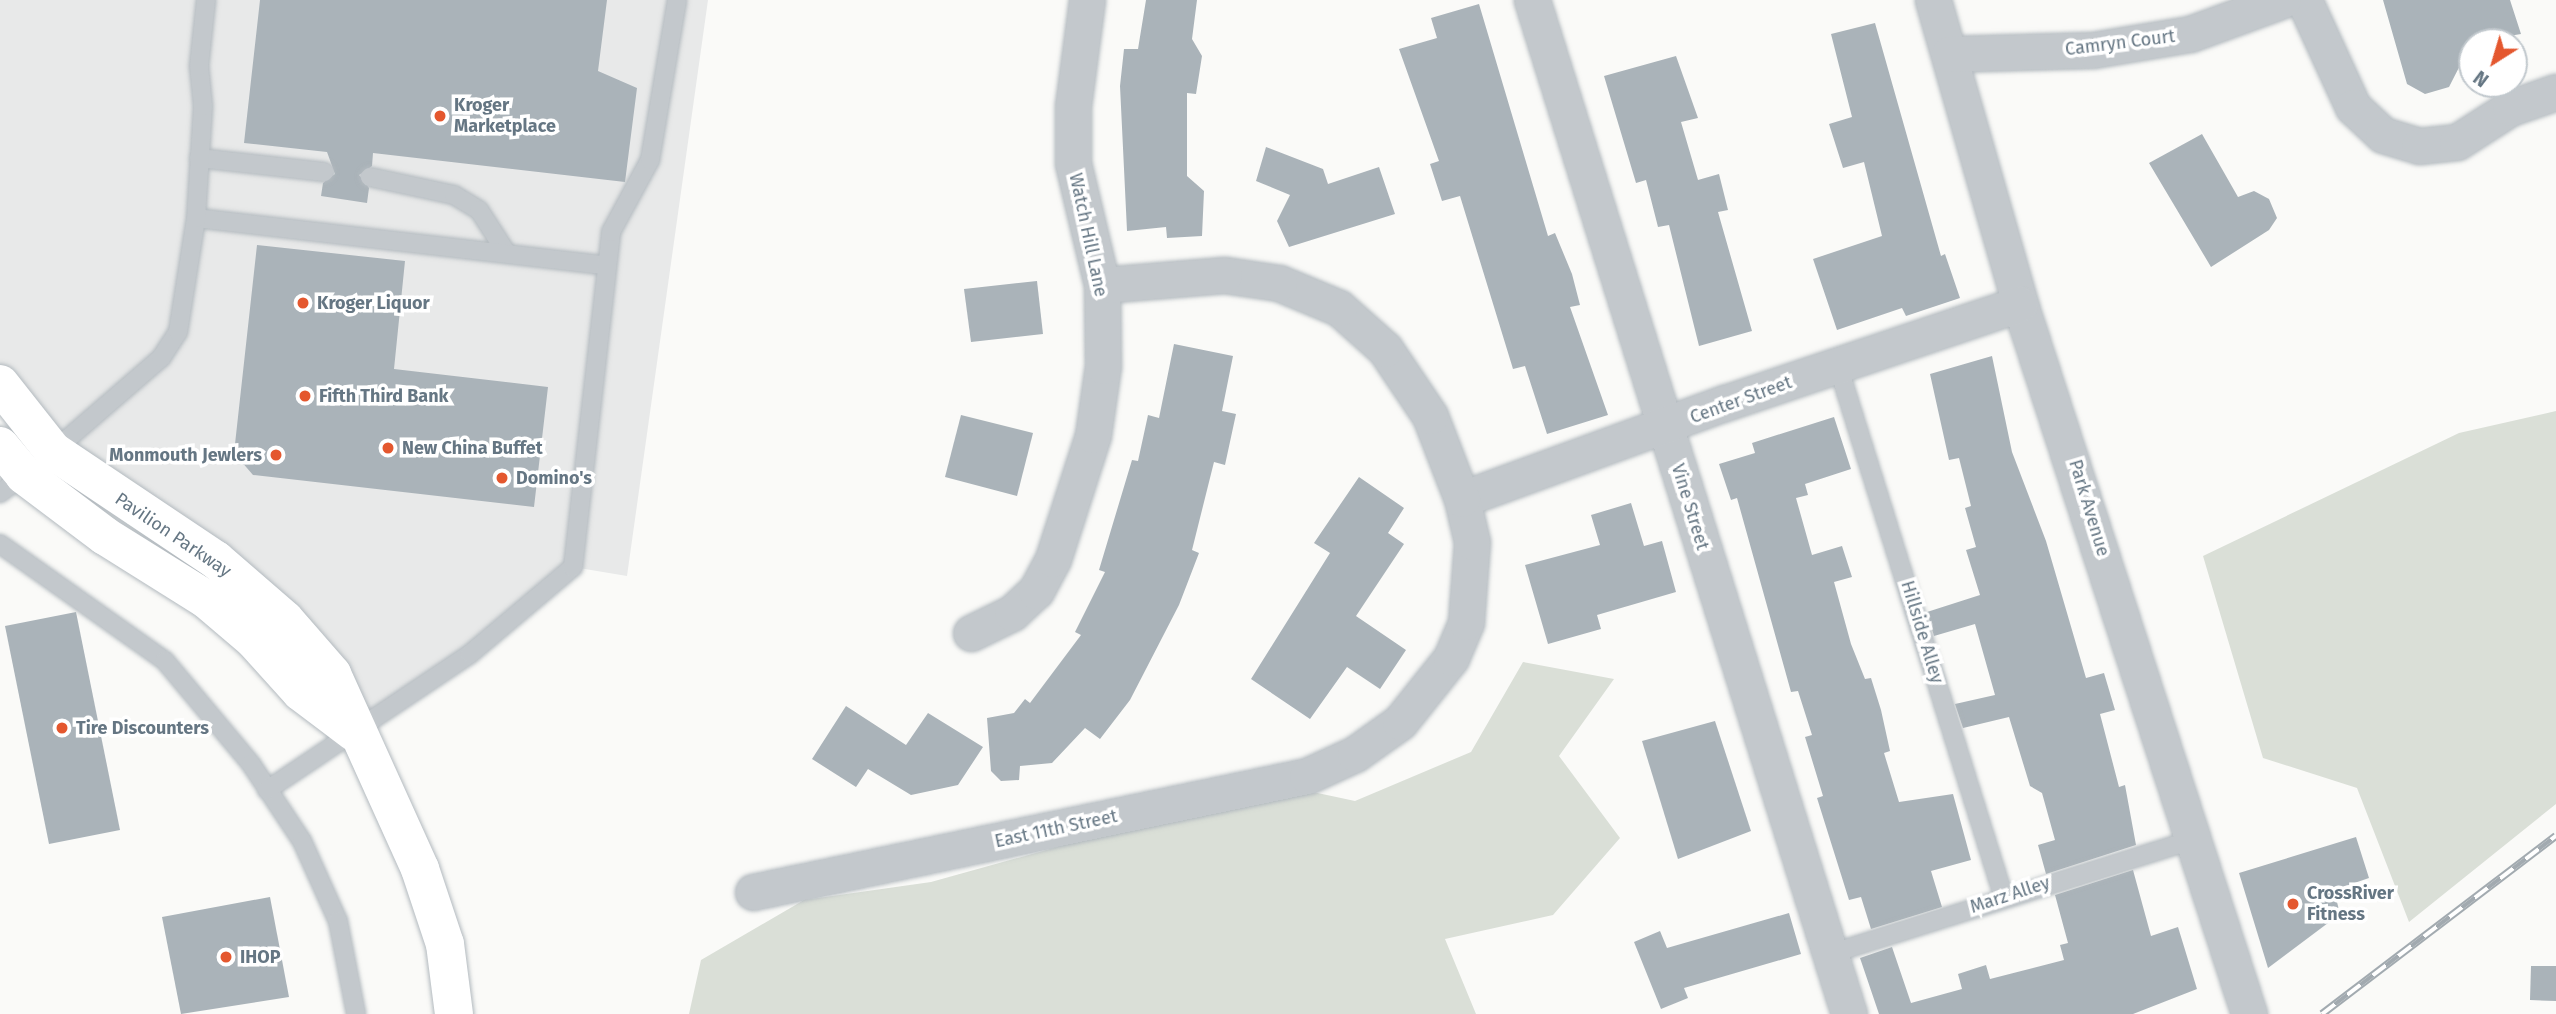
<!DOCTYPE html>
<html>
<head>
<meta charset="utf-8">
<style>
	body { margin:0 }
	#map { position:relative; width:2556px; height:1014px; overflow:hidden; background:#fafaf8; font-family:"Fira Sans",sans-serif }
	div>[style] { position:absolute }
	.built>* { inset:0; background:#e8e9e9 }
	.green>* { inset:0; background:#dadfd7 }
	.building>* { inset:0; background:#aab3b9 }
	.roads { filter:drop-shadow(0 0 2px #b3babf) drop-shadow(0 0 2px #b3babf) }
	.service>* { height:18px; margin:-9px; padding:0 9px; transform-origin:9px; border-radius:9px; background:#c3c8cc }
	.minor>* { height:35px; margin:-17.5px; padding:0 17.5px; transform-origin:17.5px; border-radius:17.5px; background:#c3c8cc }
	.secondary>* { height:38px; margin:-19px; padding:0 19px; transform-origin:19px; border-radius:19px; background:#fff }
	.rail>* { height:8px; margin-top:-4px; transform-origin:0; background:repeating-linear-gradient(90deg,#fff 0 16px,#a2aab0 0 32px); box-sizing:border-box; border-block:2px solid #a2aab0 }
	.dots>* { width:19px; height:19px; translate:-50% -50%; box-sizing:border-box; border:4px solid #fff; border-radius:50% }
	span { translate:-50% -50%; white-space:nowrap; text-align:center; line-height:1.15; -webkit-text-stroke:7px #fff; paint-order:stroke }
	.street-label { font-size:18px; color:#657683 }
	.poi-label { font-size:18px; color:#657683; font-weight:700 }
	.left { translate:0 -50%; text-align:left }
	.right { translate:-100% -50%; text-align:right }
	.north { position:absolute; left:2458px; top:28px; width:70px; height:70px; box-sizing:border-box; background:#fff; border:2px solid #c1c8cd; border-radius:50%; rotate:217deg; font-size:19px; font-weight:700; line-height:28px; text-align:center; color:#657683 }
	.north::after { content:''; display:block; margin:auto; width:24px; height:32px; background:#e4572e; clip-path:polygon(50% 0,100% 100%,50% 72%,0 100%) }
</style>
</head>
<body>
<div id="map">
	<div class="built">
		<div style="clip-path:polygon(0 0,708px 0,627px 576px,573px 567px,354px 732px,332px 674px,0 384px)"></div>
	</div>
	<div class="green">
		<div style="clip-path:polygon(2556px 411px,2556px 804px,2409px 922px,2357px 788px,2263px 758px,2203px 556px,2459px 433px)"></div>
		<div style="clip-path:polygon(1523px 662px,1614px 679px,1559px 756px,1620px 838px,1553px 915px,1445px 939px,1476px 1014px,689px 1014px,701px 960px,804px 900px,931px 882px,1280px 785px,1355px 801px,1471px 752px)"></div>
	</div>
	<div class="building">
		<div style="clip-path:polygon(260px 0,607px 0,598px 71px,637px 88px,625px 182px,373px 153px,372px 166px,359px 175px,369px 188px,367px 203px,321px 196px,323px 183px,335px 174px,327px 152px,244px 143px)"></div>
		<div style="clip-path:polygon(1146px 0,1197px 0,1192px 39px,1202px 56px,1196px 94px,1187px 93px,1187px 176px,1204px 191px,1202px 236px,1167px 238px,1166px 227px,1127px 231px,1120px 86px,1124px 49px,1138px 49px)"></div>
		<div style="clip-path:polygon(2383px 0,2510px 0,2521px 34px,2472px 42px,2449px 87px,2425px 94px,2407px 84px)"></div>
		<div style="clip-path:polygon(1479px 4px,1548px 236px,1555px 233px,1572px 274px,1580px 305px,1570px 307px,1608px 415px,1547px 434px,1525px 366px,1513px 369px,1460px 196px,1442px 201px,1430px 164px,1439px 161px,1399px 49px,1437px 38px,1431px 18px)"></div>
		<div style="clip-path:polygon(1875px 23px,1941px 256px,1945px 254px,1960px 298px,1906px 316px,1902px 308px,1837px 330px,1813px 259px,1882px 236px,1864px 162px,1843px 168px,1829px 124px,1852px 117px,1831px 34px)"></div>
		<div style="clip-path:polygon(1676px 56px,1698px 118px,1681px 122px,1698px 180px,1719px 174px,1728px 210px,1718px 212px,1752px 331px,1699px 346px,1669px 225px,1658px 227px,1646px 180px,1636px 183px,1604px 76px)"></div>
		<div style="clip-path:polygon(2202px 134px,2238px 197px,2254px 191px,2269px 199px,2277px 218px,2269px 230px,2211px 267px,2149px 163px)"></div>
		<div style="clip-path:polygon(1266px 147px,1323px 169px,1328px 184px,1379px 167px,1395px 214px,1289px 247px,1277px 221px,1290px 195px,1256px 181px)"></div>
		<div style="clip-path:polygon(257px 245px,405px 261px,394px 369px,548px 387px,534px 507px,253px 475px,234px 453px)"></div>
		<div style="clip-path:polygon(1037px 281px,1043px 334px,971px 342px,964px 289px)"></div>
		<div style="clip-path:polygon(1174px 344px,1233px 356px,1222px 411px,1236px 414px,1225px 465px,1214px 462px,1192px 550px,1199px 553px,1179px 605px,1130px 700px,1100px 739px,1085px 728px,1052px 763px,1020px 766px,1019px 780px,1001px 781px,991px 771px,987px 718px,1014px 713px,1025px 699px,1030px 703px,1081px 635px,1075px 632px,1105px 572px,1099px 570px,1132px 460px,1138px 461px,1148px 415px,1159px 418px)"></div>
		<div style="clip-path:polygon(1992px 356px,2012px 452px,2046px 541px,2086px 678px,2104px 673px,2115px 710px,2100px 714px,2119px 787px,2125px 785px,2136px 845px,2046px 874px,2038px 845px,2055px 840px,2042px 793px,2030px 786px,2009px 717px,1963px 728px,1955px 704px,1995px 695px,1975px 624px,1934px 636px,1927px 612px,1980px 595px,1966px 550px,1976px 547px,1965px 508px,1971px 506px,1959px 458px,1949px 460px,1930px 374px)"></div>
		<div style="clip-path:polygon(961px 415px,1033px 433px,1017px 496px,945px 477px)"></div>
		<div style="clip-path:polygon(1834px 417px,1851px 469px,1805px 484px,1808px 495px,1796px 498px,1812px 555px,1842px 546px,1852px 577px,1834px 582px,1851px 644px,1865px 679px,1871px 678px,1881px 710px,1890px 751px,1884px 753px,1899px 802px,1953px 794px,1971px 860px,1931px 871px,1942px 907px,1871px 929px,1861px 897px,1849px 900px,1817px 798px,1823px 796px,1805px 737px,1812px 735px,1798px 691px,1791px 692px,1737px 498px,1731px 500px,1719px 464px,1755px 453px,1752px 443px)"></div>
		<div style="clip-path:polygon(1359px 477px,1404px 508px,1388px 533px,1404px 544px,1356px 616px,1406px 650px,1380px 689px,1347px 667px,1310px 719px,1251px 679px,1330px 553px,1314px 543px)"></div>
		<div style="clip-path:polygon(1631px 503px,1644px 546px,1662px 541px,1676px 592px,1597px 615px,1601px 629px,1548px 644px,1525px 565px,1600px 545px,1591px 515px)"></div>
		<div style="clip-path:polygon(76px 612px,120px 830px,49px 844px,5px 626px)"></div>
		<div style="clip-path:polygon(846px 706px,906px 745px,928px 713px,983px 747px,958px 785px,911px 795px,868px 769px,856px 787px,812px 759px)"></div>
		<div style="clip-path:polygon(1715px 721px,1751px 831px,1678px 859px,1642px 741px)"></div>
		<div style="clip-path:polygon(2356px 837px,2369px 878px,2334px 890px,2340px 914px,2268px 968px,2239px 873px)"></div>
		<div style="clip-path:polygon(2133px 870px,2151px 936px,2178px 927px,2197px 989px,2133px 1014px,1879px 1014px,1860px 958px,1892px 947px,1911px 1003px,1962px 989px,1958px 974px,1986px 965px,1990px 979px,2064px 960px,2060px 945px,2068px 943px,2055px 895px)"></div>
		<div style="clip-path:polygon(270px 897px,289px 997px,181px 1014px,162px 917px)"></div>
		<div style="clip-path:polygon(1789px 913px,1801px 954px,1684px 988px,1688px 998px,1661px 1009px,1634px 942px,1660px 931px,1667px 948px)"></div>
		<div style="clip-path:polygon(2531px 966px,2556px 966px,2556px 1001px,2530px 1000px)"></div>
	</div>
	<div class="roads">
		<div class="service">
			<div style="left:199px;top:158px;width:126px;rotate:6.4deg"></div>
			<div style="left:370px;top:177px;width:86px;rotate:12.1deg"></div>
			<div style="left:454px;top:195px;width:29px;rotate:31deg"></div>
			<div style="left:479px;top:210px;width:50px;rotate:57.3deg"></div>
			<div style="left:196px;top:218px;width:412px;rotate:6.6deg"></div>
			<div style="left:1838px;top:366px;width:557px;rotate:72.67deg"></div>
			<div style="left:50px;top:454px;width:147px;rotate:-40.9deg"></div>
			<div style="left:161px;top:358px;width:31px;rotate:-57deg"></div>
			<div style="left:178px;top:332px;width:115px;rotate:-81deg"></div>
			<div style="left:196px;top:218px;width:112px;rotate:-86.4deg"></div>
			<div style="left:203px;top:106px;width:40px;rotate:-95.7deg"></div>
			<div style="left:199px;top:66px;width:66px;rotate:-83.9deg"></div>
			<div style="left:0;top:493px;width:35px;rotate:-37deg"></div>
			<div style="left:0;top:544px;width:202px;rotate:35.3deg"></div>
			<div style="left:165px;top:661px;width:134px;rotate:50.1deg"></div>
			<div style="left:251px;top:764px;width:92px;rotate:56.5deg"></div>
			<div style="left:302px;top:841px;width:88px;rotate:65.8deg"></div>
			<div style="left:338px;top:921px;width:95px;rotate:79deg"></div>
			<div style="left:267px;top:790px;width:244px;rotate:-33.8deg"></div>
			<div style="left:470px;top:654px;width:135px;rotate:-40.2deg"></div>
			<div style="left:573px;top:567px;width:337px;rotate:-83.5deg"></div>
			<div style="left:611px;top:232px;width:82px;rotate:-61.6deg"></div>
			<div style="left:650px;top:160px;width:162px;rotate:-80.4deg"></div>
			<div style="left:1830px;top:954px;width:379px;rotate:-17.5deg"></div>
		</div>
		<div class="minor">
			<div style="left:1532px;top:0;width:1062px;rotate:72.64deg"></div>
			<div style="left:1933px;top:0;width:316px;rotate:74deg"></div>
			<div style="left:2020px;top:304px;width:746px;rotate:72.12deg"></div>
			<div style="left:2304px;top:0;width:118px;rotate:65.4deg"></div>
			<div style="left:2353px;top:107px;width:41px;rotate:43deg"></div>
			<div style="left:2383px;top:135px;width:38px;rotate:17deg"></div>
			<div style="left:2419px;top:146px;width:38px;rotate:-6deg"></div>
			<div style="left:2457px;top:142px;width:63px;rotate:-32.7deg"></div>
			<div style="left:2510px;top:108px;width:49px;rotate:-19.2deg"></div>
			<div style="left:1949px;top:54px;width:144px;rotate:-1.6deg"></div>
			<div style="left:2093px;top:50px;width:98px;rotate:-9.4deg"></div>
			<div style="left:2190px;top:34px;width:99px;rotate:-20.1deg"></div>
			<div style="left:1462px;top:499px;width:280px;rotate:-20.1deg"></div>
			<div style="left:1725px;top:403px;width:311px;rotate:-18.6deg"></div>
			<div style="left:971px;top:633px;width:46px;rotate:-26deg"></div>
			<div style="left:1012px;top:613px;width:33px;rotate:-43deg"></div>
			<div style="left:1036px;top:591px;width:36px;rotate:-62deg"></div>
			<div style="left:1053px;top:559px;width:130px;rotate:-72.1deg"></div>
			<div style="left:1093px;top:435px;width:70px;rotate:-81.8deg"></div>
			<div style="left:1103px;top:366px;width:81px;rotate:-90.7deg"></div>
			<div style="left:1102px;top:285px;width:125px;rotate:-103.4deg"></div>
			<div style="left:1073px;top:163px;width:57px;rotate:-90deg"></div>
			<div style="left:1073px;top:106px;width:107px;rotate:-82.5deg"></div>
			<div style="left:753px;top:892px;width:566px;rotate:-11.83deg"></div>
			<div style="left:1307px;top:776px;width:53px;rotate:-24.6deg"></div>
			<div style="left:1355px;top:754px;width:55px;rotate:-35.4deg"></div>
			<div style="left:1400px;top:722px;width:82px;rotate:-51.4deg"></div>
			<div style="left:1451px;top:658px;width:39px;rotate:-67deg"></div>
			<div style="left:1466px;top:622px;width:80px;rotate:-85.7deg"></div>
			<div style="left:1472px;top:542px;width:44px;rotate:-103.1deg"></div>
			<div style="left:1462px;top:499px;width:89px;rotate:-111.1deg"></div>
			<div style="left:1430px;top:416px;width:81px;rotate:-123.9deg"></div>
			<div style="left:1385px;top:349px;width:62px;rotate:-138.3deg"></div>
			<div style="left:1339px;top:308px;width:65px;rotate:-157.4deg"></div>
			<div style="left:1279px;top:283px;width:56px;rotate:-171.7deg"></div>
			<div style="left:1224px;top:275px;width:122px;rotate:175.3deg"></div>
		</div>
		<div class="secondary">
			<div style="left:0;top:384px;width:85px;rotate:51.7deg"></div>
			<div style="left:53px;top:451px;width:196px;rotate:33.8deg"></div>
			<div style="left:216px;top:560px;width:91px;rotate:41deg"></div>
			<div style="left:285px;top:620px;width:72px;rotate:49deg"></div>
			<div style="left:332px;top:674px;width:214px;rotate:65.7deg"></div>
			<div style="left:420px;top:869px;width:79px;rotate:71.6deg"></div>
			<div style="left:445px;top:944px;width:71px;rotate:82.7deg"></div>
			<div style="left:0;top:446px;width:38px;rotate:50deg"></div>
			<div style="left:24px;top:475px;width:101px;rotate:37deg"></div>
			<div style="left:105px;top:536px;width:119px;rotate:32deg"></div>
			<div style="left:206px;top:599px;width:63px;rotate:40.5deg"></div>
			<div style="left:254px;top:640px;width:70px;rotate:47.9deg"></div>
			<div style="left:301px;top:692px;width:66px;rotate:37deg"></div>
		</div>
	</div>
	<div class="rail">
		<div style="left:2322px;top:1014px;width:294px;rotate:-37.3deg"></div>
	</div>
	<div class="dots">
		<div style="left:440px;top:116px;background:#e4572e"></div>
		<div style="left:303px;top:303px;background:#e4572e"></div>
		<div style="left:305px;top:396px;background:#e4572e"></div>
		<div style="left:388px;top:448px;background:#e4572e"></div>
		<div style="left:276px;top:455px;background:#e4572e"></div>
		<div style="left:502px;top:478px;background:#e4572e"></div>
		<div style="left:62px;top:728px;background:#e4572e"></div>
		<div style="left:2293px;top:904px;background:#e4572e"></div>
		<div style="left:226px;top:957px;background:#e4572e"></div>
	</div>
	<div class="street-label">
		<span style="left:2120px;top:43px;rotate:-7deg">Camryn Court</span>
		<span style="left:1088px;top:235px;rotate:78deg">Watch Hill Lane</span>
		<span style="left:1741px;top:400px;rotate:-20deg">Center Street</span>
		<span style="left:1690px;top:507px;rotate:73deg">Vine Street</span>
		<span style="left:2089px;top:508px;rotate:73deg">Park Avenue</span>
		<span style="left:173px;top:535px;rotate:34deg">Pavilion Parkway</span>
		<span style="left:1922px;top:632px;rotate:73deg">Hillside Alley</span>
		<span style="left:1056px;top:829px;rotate:-12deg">East 11th Street</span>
		<span style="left:2010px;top:895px;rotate:-18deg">Marz Alley</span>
	</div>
	<div class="poi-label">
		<span class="left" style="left:454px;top:116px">Kroger<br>Marketplace</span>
		<span class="left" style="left:317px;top:303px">Kroger Liquor</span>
		<span class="left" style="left:319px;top:396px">Fifth Third Bank</span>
		<span class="left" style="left:402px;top:448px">New China Buffet</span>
		<span class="right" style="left:262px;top:455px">Monmouth Jewlers</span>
		<span class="left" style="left:516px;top:478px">Domino's</span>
		<span class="left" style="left:76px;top:728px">Tire Discounters</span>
		<span class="left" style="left:2307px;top:904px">CrossRiver<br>Fitness</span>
		<span class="left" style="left:240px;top:957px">IHOP</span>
	</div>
	<div class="north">N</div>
</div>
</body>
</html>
